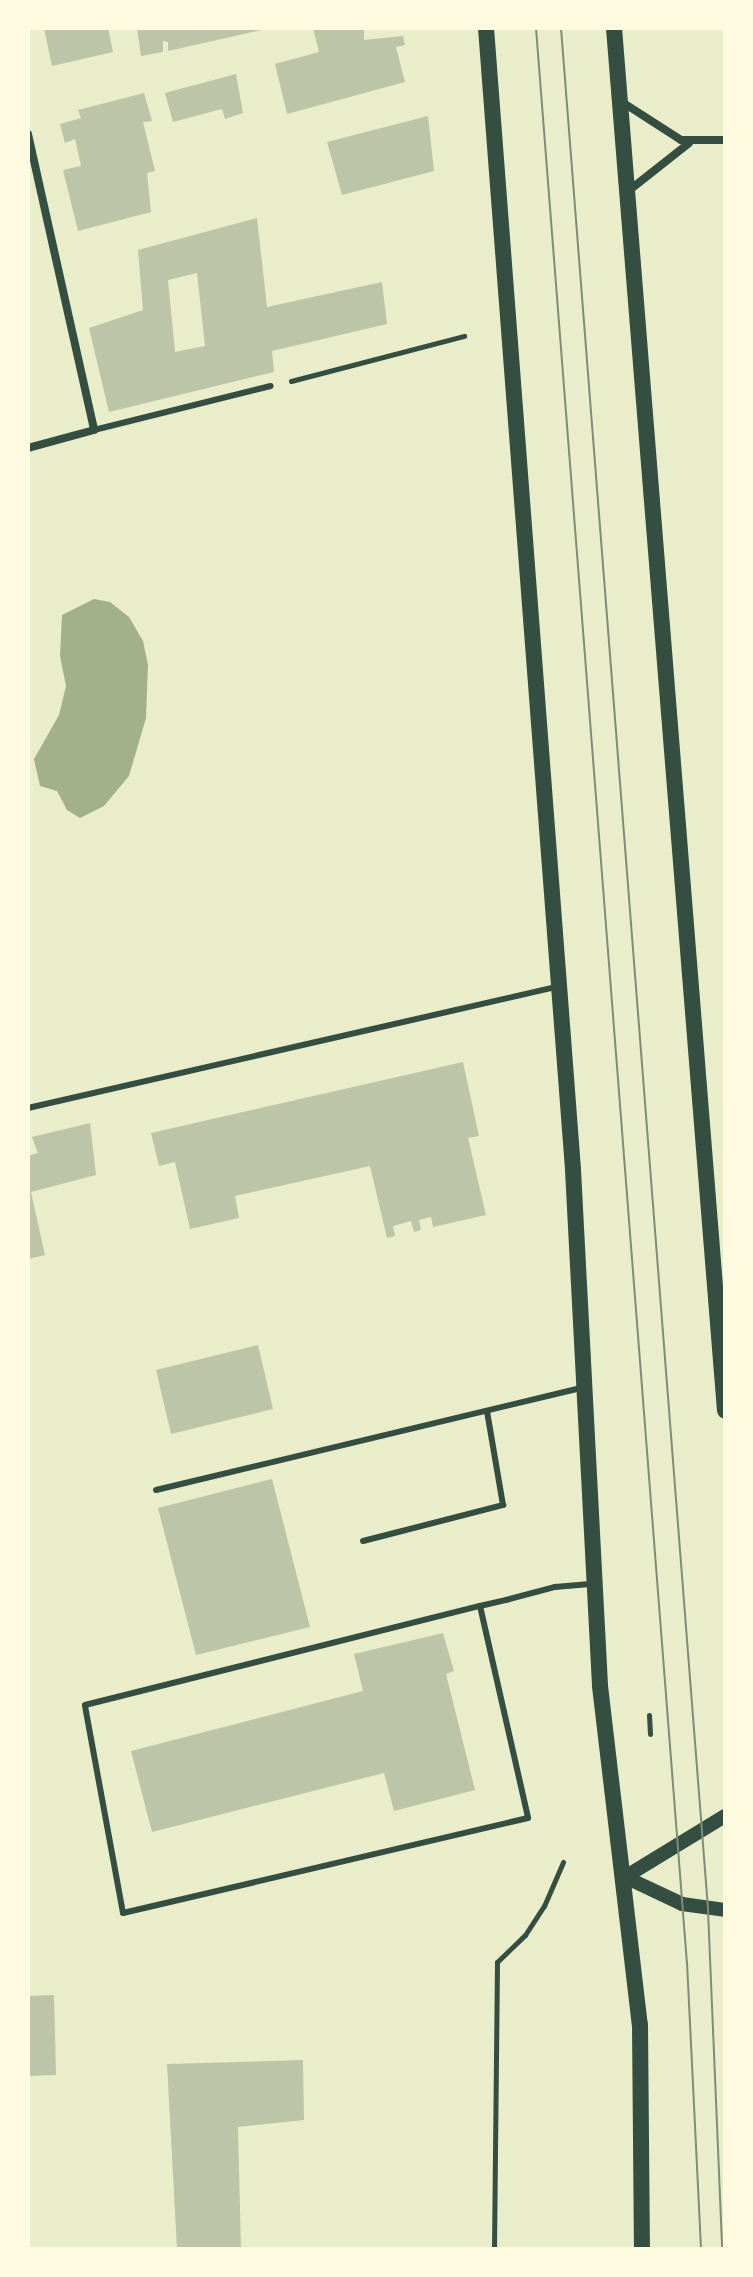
<!DOCTYPE html>
<html>
<head>
<meta charset="utf-8">
<style>
	body { margin:0 }
	#map { position:relative; width:753px; height:2277px; overflow:hidden; background:#e9edc9; font-family:"Open Sans",sans-serif }
	div>[style] { position:absolute }
	.water>* { inset:0; background:#a3b18a }
	.building>* { inset:0; background:#bcc5a7 }
	.path>* { height:5px; margin:-2.5px; padding:0 2.5px; transform-origin:2.5px; border-radius:2.5px; background:#344e41 }
	.service>* { height:6px; margin:-3px; padding:0 3px; transform-origin:3px; border-radius:3px; background:#344e41 }
	.minor>* { height:8px; margin:-4px; padding:0 4px; transform-origin:4px; border-radius:4px; background:#344e41 }
	.tertiary>* { height:14px; margin:-7px; padding:0 7px; transform-origin:7px; border-radius:7px; background:#344e41 }
	.secondary>* { height:16px; margin:-8px; padding:0 8px; transform-origin:8px; border-radius:8px; background:#344e41 }
	.tram>* { height:2px; margin:-1px; padding:0 1px; transform-origin:1px; border-radius:1px; background:#7c8e77 }
	span { translate:-50% -50%; white-space:nowrap; text-align:center; line-height:1.15; -webkit-text-stroke:7px #fefae0; paint-order:stroke }
	.frame { position:absolute; inset:0; border:30px solid #fefae0; pointer-events:none }
</style>
</head>
<body>
<div id="map">
	<div class="water">
		<div style="clip-path:polygon(94px 599px,110px 602px,129px 617px,143px 641px,148px 665px,146px 718px,129px 776px,104px 806px,80px 818px,67px 810px,57px 791px,40px 786px,34px 759px,59px 715px,66px 686px,60px 656px,62px 615px)"></div>
	</div>
	<div class="building">
		<div style="clip-path:polygon(44px 28px,108px 28px,113px 52px,52px 66px)"></div>
		<div style="clip-path:polygon(137px 28px,266px 28px,266px 29px,168px 51px,168px 42px,163px 41px,163px 52px,141px 56px)"></div>
		<div style="clip-path:polygon(313px 28px,364px 28px,364px 40px,403px 36px,405px 45px,396px 47px,405px 82px,287px 114px,275px 64px,319px 52px)"></div>
		<div style="clip-path:polygon(236px 74px,243px 113px,225px 119px,222px 109px,173px 122px,165px 93px)"></div>
		<div style="clip-path:polygon(144px 93px,152px 121px,143px 122px,155px 171px,147px 173px,151px 212px,78px 231px,63px 170px,81px 166px,75px 139px,65px 143px,60px 124px,81px 118px,78px 110px)"></div>
		<div style="clip-path:polygon(428px 116px,434px 171px,342px 195px,327px 142px)"></div>
		<div style="clip-path:polygon(evenodd,257px 218px,267px 307px,382px 282px,387px 324px,272px 351px,274px 372px,109px 412px,89px 328px,143px 310px,138px 250px,257px 218px,197px 273px,205px 346px,175px 352px,168px 280px,197px 273px)"></div>
		<div style="clip-path:polygon(463px 1062px,479px 1136px,468px 1138px,486px 1215px,433px 1227px,431px 1217px,419px 1220px,421px 1230px,414px 1232px,411px 1221px,393px 1226px,395px 1236px,387px 1238px,370px 1166px,235px 1196px,239px 1218px,190px 1229px,175px 1162px,159px 1166px,151px 1133px)"></div>
		<div style="clip-path:polygon(90px 1123px,96px 1175px,31px 1192px,45px 1255px,28px 1259px,28px 1156px,38px 1153px,32px 1137px)"></div>
		<div style="clip-path:polygon(258px 1345px,273px 1409px,171px 1434px,156px 1370px)"></div>
		<div style="clip-path:polygon(272px 1479px,310px 1627px,196px 1655px,158px 1508px)"></div>
		<div style="clip-path:polygon(443px 1633px,454px 1671px,446px 1674px,475px 1790px,394px 1811px,384px 1773px,152px 1832px,131px 1751px,363px 1691px,354px 1654px)"></div>
		<div style="clip-path:polygon(54px 1995px,56px 2075px,28px 2076px,28px 1996px)"></div>
		<div style="clip-path:polygon(303px 2060px,304px 2120px,238px 2127px,241px 2249px,177px 2249px,167px 2064px)"></div>
	</div>
	<div class="path">
		<div style="left:291px;top:381px;width:179px;rotate:-14.6deg"></div>
		<div style="left:649px;top:1715px;width:19px;rotate:87deg"></div>
		<div style="left:494px;top:2249px;width:287px;rotate:-89.4deg"></div>
		<div style="left:497px;top:1962px;width:39px;rotate:-44deg"></div>
		<div style="left:525px;top:1935px;width:35px;rotate:-57deg"></div>
		<div style="left:544px;top:1906px;width:48px;rotate:-66.6deg"></div>
	</div>
	<div class="service">
		<div style="left:94px;top:430px;width:182px;rotate:-14deg"></div>
		<div style="left:28px;top:1108px;width:542px;rotate:-12.91deg"></div>
		<div style="left:156px;top:1490px;width:438px;rotate:-13.5deg"></div>
		<div style="left:363px;top:1541px;width:145px;rotate:-14.4deg"></div>
		<div style="left:503px;top:1505px;width:95px;rotate:-99.7deg"></div>
		<div style="left:480px;top:1606px;width:217px;rotate:77.2deg"></div>
		<div style="left:528px;top:1818px;width:416px;rotate:166.8deg"></div>
		<div style="left:123px;top:1913px;width:211px;rotate:-100.4deg"></div>
		<div style="left:85px;top:1705px;width:407px;rotate:-14.1deg"></div>
		<div style="left:480px;top:1606px;width:27px;rotate:-13deg"></div>
		<div style="left:506px;top:1600px;width:51px;rotate:-14.9deg"></div>
		<div style="left:555px;top:1587px;width:38px;rotate:-5deg"></div>
	</div>
	<div class="minor">
		<div style="left:622px;top:102px;width:70px;rotate:32.8deg"></div>
		<div style="left:681px;top:140px;width:44px"></div>
		<div style="left:28px;top:134px;width:303px;rotate:77.4deg"></div>
		<div style="left:94px;top:430px;width:68px;rotate:164.7deg"></div>
		<div style="left:627px;top:192px;width:79px;rotate:-38.3deg"></div>
	</div>
	<div class="tertiary">
		<div style="left:625px;top:1877px;width:117px;rotate:-31.4deg"></div>
		<div style="left:625px;top:1877px;width:63px;rotate:25.3deg"></div>
		<div style="left:682px;top:1904px;width:43px;rotate:7.9deg"></div>
	</div>
	<div class="secondary">
		<div style="left:486px;top:28px;width:1145px;rotate:85.64deg"></div>
		<div style="left:573px;top:1170px;width:517px;rotate:87deg"></div>
		<div style="left:600px;top:1686px;width:341px;rotate:83.3deg"></div>
		<div style="left:640px;top:2025px;width:224px;rotate:89.5deg"></div>
		<div style="left:614px;top:28px;width:1387px;rotate:85.41deg"></div>
	</div>
	<div class="tram">
		<div style="left:536px;top:28px;width:1940px;rotate:85.54deg"></div>
		<div style="left:687px;top:1962px;width:287px;rotate:87.2deg"></div>
		<div style="left:561px;top:28px;width:1888px;rotate:85.53deg"></div>
		<div style="left:708px;top:1910px;width:339px;rotate:87.6deg"></div>
	</div>
	<div class="frame"></div>
</div>
</body>
</html>
